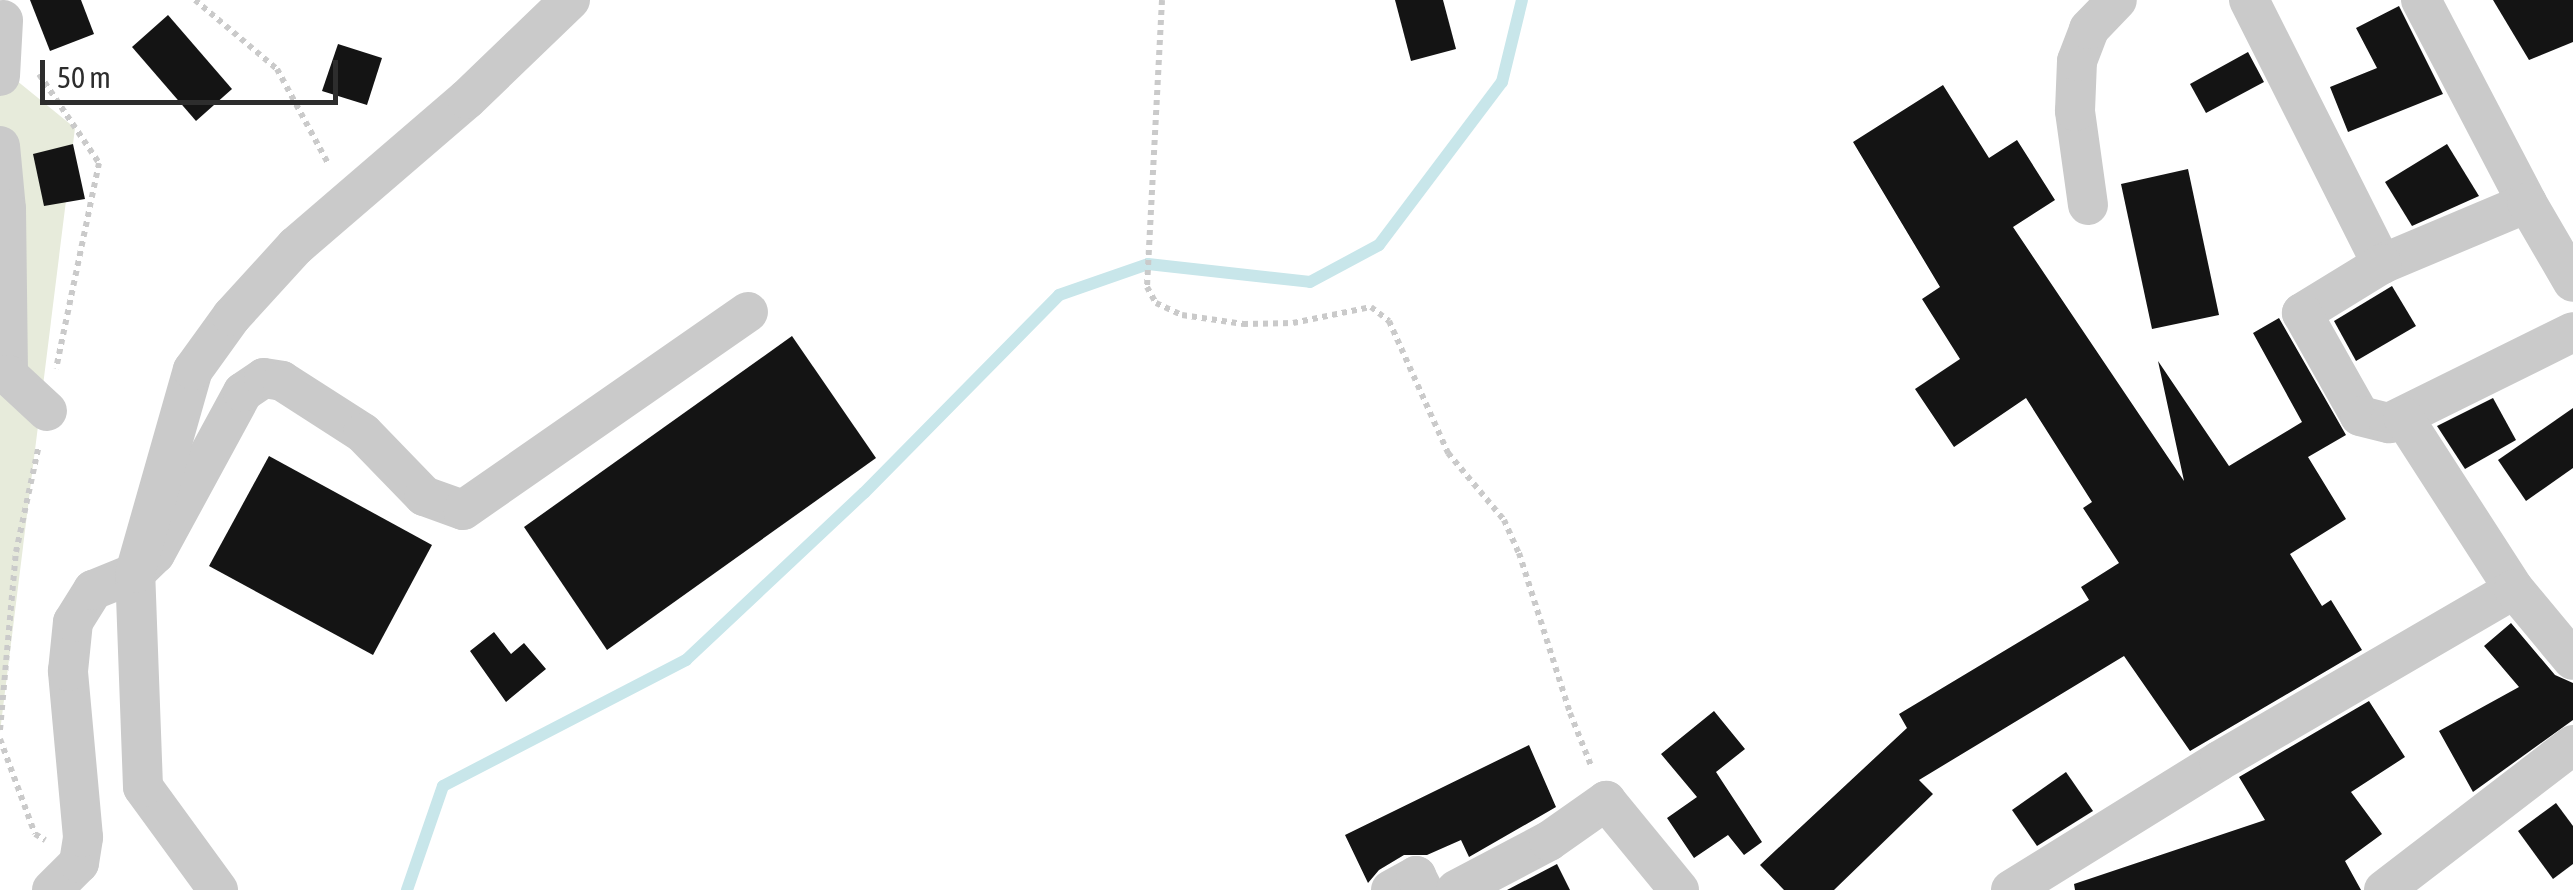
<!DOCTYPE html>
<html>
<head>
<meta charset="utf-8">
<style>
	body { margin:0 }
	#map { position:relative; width:2573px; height:890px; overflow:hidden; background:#fff; font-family:"Asap Condensed",sans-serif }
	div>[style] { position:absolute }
	.green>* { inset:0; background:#e7ebdb }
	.stream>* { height:12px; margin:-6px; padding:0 6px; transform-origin:6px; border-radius:6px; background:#c8e6ea }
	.building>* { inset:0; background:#141414 }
	.path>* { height:6px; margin-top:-3px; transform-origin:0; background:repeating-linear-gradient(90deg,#cacaca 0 5px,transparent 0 10px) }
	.minor>* { height:40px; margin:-20px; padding:0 20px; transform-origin:20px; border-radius:20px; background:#cacaca }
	span { translate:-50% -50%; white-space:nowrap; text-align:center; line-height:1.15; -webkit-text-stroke:10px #fff; paint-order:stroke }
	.scale { position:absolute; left:40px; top:60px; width:298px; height:45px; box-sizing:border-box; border:5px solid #2d2d2d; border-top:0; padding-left:12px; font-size:30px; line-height:35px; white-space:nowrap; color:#2d2d2d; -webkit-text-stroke:8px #fff; paint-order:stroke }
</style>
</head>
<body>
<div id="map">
	<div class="green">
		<div style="clip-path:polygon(0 67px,75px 128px,0 732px)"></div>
	</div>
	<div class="stream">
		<div style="left:407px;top:890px;width:110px;rotate:-70.9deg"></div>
		<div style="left:443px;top:786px;width:274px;rotate:-27.4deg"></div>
		<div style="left:686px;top:660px;width:244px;rotate:-43.2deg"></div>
		<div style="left:864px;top:493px;width:278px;rotate:-45.4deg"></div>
		<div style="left:1059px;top:295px;width:94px;rotate:-19.2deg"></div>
		<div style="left:1148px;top:264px;width:163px;rotate:6.3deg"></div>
		<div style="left:1310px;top:282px;width:78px;rotate:-28.2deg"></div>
		<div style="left:1379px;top:245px;width:204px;rotate:-53deg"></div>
		<div style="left:1502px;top:82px;width:84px;rotate:-76.3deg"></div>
	</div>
	<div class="building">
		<div style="clip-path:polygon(30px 0,81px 0,94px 34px,50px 51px)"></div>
		<div style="clip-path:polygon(1395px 0,1443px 0,1456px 49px,1411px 61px)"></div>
		<div style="clip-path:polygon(2493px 0,2573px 0,2573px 42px,2529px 60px)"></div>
		<div style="clip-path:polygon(2399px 6px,2443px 94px,2348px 132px,2330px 87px,2377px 68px,2356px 28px)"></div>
		<div style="clip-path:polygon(168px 15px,232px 89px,196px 121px,132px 47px)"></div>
		<div style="clip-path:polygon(338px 44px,382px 58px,367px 105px,322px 91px)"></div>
		<div style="clip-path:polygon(2248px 52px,2264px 82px,2206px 113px,2190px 84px)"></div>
		<div style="clip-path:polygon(1943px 85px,1989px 158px,2017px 140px,2055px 200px,2013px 227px,2184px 481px,2158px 361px,2229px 466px,2302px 422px,2253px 333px,2279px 318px,2346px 435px,2308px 457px,2346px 519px,2290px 554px,2322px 606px,2331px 600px,2362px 650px,2190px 751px,2124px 656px,1919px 780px,1933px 794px,1834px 890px,1784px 890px,1760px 865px,1907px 728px,1899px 714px,2089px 600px,2081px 587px,2119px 563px,2083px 508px,2092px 502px,2026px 398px,1954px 447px,1915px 389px,1960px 359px,1922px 299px,1940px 287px,1853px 142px)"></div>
		<div style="clip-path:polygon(73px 144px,85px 199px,44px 206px,33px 154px)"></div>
		<div style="clip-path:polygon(2447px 144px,2479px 196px,2412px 226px,2385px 182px)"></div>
		<div style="clip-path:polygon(2188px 169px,2219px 315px,2152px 329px,2121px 184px)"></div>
		<div style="clip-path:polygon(2392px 286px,2416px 326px,2356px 361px,2334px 321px)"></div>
		<div style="clip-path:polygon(792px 336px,876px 458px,607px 650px,524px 527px)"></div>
		<div style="clip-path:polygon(2493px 398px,2516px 440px,2465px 469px,2437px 426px)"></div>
		<div style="clip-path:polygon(2573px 408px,2573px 468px,2526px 501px,2498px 460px)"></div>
		<div style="clip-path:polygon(269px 456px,432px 545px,373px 655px,209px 566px)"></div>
		<div style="clip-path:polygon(2511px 623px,2555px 675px,2573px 683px,2573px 720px,2473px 792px,2439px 731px,2519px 687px,2484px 646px)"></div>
		<div style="clip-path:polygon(494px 632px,511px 654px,524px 643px,546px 669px,506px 702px,470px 651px)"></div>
		<div style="clip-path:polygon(2369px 701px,2405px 757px,2351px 792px,2382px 834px,2345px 861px,2361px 890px,2075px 890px,2074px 884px,2265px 820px,2239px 777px)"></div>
		<div style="clip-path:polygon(1714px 711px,1745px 749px,1716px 772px,1762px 842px,1744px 855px,1728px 835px,1694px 858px,1667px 818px,1697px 797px,1661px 754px)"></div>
		<div style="clip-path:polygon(1529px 745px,1556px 807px,1469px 857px,1461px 840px,1427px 855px,1404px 855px,1379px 870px,1368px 883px,1345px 835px)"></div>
		<div style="clip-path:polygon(2066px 772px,2093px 811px,2037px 846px,2012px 810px)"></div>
		<div style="clip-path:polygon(2556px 803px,2573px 826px,2573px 864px,2553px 879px,2518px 831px)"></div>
		<div style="clip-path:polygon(1557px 864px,1570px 890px,1507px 890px)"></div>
	</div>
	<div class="path">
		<div style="left:195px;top:0;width:107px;rotate:40.1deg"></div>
		<div style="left:277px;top:69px;width:109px;rotate:61.6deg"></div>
		<div style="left:1162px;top:0;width:287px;rotate:93deg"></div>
		<div style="left:1147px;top:287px;width:18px;rotate:61deg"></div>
		<div style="left:1156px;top:303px;width:29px;rotate:25deg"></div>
		<div style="left:1182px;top:315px;width:62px;rotate:8.4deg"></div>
		<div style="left:1243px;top:324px;width:50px;rotate:-1.1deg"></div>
		<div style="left:1293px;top:323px;width:80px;rotate:-11.6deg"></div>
		<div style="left:1371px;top:307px;width:23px;rotate:38deg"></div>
		<div style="left:1389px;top:321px;width:145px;rotate:65.9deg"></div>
		<div style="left:1448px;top:453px;width:87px;rotate:50.1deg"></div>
		<div style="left:1504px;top:520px;width:36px;rotate:66deg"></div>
		<div style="left:1519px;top:553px;width:168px;rotate:72.3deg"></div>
		<div style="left:1570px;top:713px;width:59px;rotate:68.2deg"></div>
		<div style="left:39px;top:74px;width:107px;rotate:56deg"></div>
		<div style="left:99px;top:163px;width:210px;rotate:101.8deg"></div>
		<div style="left:0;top:730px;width:179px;rotate:-84.9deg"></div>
		<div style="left:16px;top:552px;width:109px;rotate:-77.9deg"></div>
		<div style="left:0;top:739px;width:101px;rotate:69.8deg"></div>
		<div style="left:35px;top:834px;width:12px;rotate:31deg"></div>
	</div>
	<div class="minor">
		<div style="left:2249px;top:0;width:296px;rotate:63.3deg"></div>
		<div style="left:2421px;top:0;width:229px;rotate:62.4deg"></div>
		<div style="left:2527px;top:203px;width:157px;rotate:157.2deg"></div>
		<div style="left:2382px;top:264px;width:94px;rotate:148.5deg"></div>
		<div style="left:2302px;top:313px;width:118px;rotate:60.6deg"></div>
		<div style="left:2360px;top:416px;width:30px;rotate:14deg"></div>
		<div style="left:2389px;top:423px;width:205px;rotate:-26.3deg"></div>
		<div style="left:0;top:76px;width:56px;rotate:-86.9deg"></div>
		<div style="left:0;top:146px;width:63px;rotate:84.6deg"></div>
		<div style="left:6px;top:209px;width:166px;rotate:89.3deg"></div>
		<div style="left:8px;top:375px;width:53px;rotate:42.7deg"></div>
		<div style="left:2527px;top:203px;width:91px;rotate:59.8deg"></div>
		<div style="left:2088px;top:205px;width:95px;rotate:-97.9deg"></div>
		<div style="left:2075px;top:111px;width:50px;rotate:-87.7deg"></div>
		<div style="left:2077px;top:61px;width:34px;rotate:-69deg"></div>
		<div style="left:2089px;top:29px;width:40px;rotate:-46deg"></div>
		<div style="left:2403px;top:417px;width:205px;rotate:57.2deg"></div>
		<div style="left:52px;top:890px;width:38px;rotate:-45deg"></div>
		<div style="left:79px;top:863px;width:26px;rotate:-81deg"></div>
		<div style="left:83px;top:837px;width:167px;rotate:-95.2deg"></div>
		<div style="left:68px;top:671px;width:49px;rotate:-84.2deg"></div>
		<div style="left:73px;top:622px;width:38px;rotate:-58deg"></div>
		<div style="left:93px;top:590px;width:45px;rotate:-22deg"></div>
		<div style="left:135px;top:573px;width:28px;rotate:-44deg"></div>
		<div style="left:155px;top:554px;width:184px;rotate:-61.5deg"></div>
		<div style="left:243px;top:392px;width:25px;rotate:-34deg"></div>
		<div style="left:264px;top:378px;width:18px;rotate:9deg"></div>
		<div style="left:282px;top:381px;width:96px;rotate:32.7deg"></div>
		<div style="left:363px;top:433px;width:88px;rotate:45.9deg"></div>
		<div style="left:424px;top:496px;width:41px;rotate:19.7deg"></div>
		<div style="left:463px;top:510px;width:347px;rotate:-34.8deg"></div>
		<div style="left:218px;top:890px;width:127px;rotate:-126.1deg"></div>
		<div style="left:143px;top:787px;width:214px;rotate:-92.1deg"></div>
		<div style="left:135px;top:573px;width:211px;rotate:-74.1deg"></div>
		<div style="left:193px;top:370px;width:67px;rotate:-54.2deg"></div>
		<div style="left:232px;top:316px;width:95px;rotate:-47.6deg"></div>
		<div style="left:296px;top:246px;width:225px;rotate:-40.7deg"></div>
		<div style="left:467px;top:99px;width:143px;rotate:-43.9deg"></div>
		<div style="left:1391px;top:890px;width:29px;rotate:-29deg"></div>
		<div style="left:1416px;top:876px;width:16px;rotate:63deg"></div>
		<div style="left:1456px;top:890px;width:105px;rotate:-27.8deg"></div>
		<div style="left:1549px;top:841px;width:70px;rotate:-35.1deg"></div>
		<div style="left:1606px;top:801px;width:115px;rotate:50.6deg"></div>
		<div style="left:2011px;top:890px;width:245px;rotate:-31.8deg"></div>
		<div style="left:2219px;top:761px;width:341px;rotate:-30.2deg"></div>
		<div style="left:2514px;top:589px;width:92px;rotate:50.3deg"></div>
		<div style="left:2384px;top:890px;width:238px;rotate:-37.5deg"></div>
	</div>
	<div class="scale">50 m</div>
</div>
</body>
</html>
